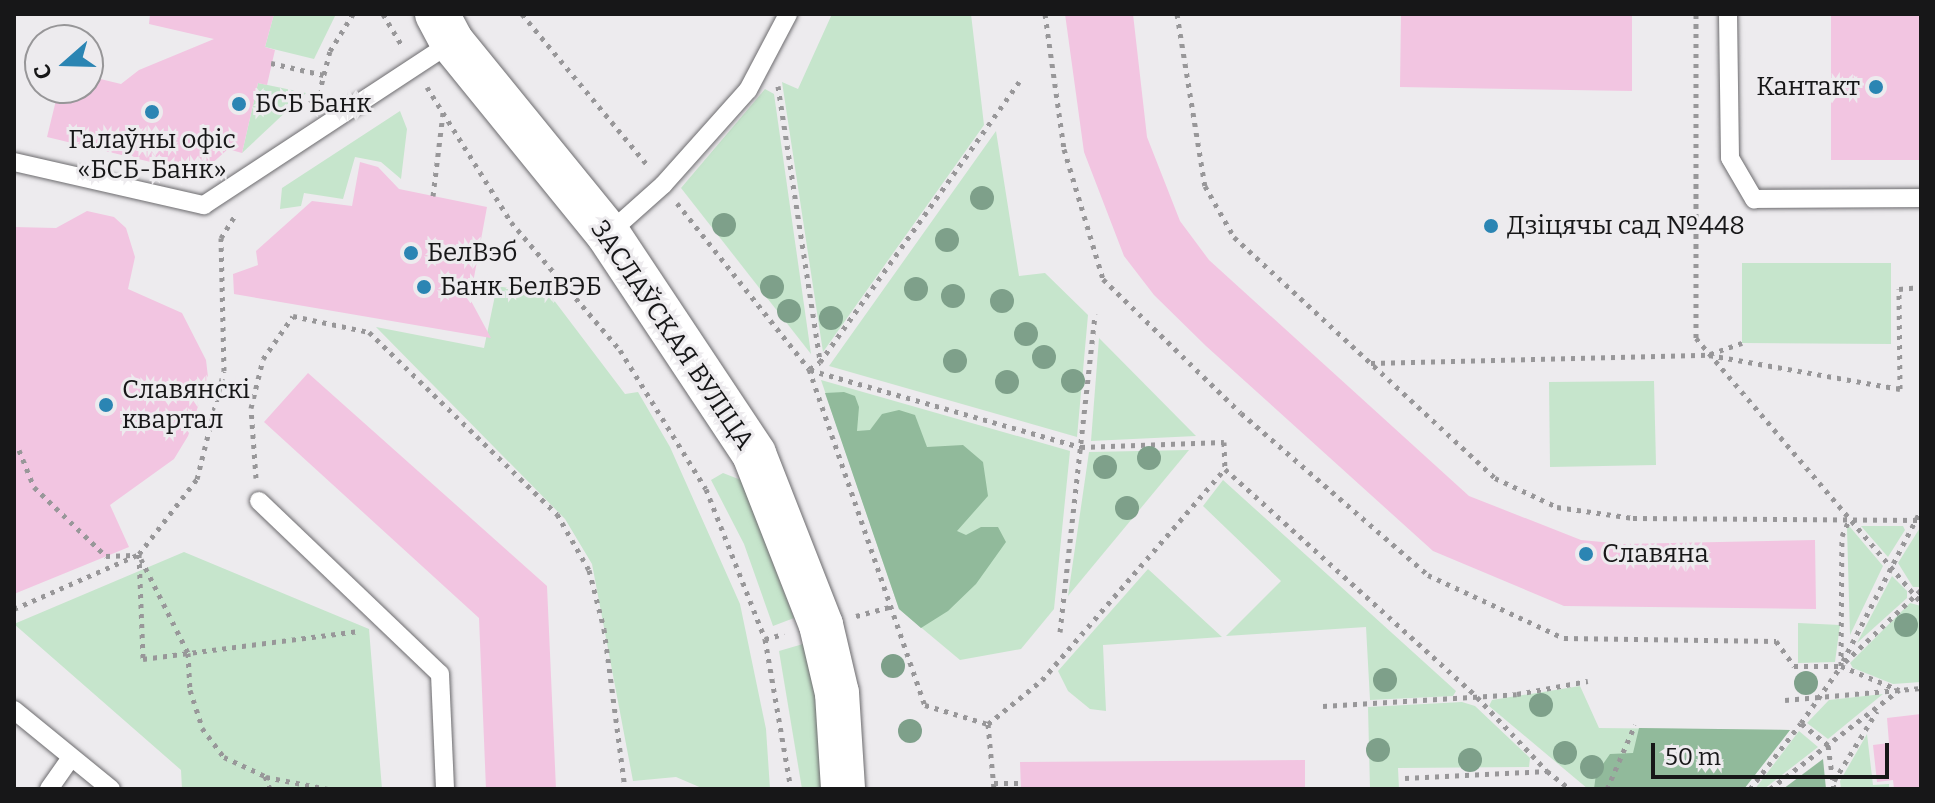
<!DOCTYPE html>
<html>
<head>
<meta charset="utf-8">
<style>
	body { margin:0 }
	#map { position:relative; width:1935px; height:803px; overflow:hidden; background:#edebee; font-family:Bitter,serif }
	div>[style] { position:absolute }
	.green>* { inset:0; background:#c6e5cc }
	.forest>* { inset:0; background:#91ba9b }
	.building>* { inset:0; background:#f2c5e1 }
	.path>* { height:5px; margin-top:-2.5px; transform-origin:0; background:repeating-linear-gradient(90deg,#989799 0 4px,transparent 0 10px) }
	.roads { filter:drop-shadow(0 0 2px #6c6b6e) drop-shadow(0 0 2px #6c6b6e) }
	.service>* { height:18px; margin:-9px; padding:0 9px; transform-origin:9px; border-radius:9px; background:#fff }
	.secondary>* { height:44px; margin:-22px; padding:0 22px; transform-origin:22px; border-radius:22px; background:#fff }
	.trees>* { width:24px; height:24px; margin:-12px; border-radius:50%; background:#7ea08a }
	.dots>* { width:22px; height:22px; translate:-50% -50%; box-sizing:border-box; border:4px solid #edebee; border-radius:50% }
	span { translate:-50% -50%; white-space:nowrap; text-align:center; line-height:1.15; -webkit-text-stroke:6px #edebee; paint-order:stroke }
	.poi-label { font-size:26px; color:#171718 }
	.right { translate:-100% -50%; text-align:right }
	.left { translate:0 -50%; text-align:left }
	.street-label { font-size:26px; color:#171718 }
	.frame { position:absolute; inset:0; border:16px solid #171718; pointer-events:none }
	.north { position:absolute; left:24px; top:24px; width:80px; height:80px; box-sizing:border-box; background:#edebee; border:2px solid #979698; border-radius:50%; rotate:250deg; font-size:22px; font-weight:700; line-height:32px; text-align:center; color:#171718 }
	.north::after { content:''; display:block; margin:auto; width:28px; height:36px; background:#2b85b3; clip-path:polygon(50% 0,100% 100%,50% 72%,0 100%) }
	.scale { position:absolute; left:1651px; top:743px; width:238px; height:36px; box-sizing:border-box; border:4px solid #171718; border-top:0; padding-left:10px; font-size:24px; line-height:28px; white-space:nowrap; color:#171718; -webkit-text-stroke:6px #edebee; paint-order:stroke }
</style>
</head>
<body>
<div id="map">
	<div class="green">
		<div style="clip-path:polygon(274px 14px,336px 14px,314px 59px,265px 47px)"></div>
		<div style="clip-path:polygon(832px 14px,971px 14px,984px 125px,823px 352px,782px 82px,798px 89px)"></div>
		<div style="clip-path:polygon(258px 83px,306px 93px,242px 153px)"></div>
		<div style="clip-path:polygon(765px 89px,774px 94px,811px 354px,681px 188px)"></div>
		<div style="clip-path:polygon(400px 111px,407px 129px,401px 179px,381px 162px,355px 157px,343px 199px,304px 193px,301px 206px,280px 209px,282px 188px)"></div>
		<div style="clip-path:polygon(996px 131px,1019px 276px,1045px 273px,1088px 315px,1077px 437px,829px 366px)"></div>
		<div style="clip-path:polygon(1742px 263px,1891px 263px,1891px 344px,1742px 343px)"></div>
		<div style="clip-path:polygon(497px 286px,550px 295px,625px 394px,638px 392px,670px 447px,740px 604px,766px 729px,770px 789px,704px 789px,676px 777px,633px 781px,592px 564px,565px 519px,376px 327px,484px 348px)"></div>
		<div style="clip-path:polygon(1099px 338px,1196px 436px,1091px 441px)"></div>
		<div style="clip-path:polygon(821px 380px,1070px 451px,1054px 609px,1021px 649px,960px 660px,899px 609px)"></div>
		<div style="clip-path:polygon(1654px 381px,1656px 465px,1550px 467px,1549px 382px)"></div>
		<div style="clip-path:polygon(1189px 450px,1068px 596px,1089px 452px)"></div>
		<div style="clip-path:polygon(723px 473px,741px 480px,794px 618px,773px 626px,744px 544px,711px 480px)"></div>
		<div style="clip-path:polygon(1223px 480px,1456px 691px,1453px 696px,1370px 700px,1366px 627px,1226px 636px,1281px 581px,1203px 506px)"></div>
		<div style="clip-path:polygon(1861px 526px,1903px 526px,1905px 530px,1888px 557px)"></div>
		<div style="clip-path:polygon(1921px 526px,1921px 585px,1919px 587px,1913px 587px,1898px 563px)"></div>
		<div style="clip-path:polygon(1850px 527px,1883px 566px,1850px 635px,1847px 528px)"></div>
		<div style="clip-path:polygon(184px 552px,369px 629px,382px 789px,182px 789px,181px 770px,14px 624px)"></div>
		<div style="clip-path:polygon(1148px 569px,1222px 637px,1103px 645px,1106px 711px,1090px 709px,1068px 691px,1058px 671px)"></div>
		<div style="clip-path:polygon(1892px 576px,1907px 591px,1907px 598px,1857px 643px)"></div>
		<div style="clip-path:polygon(1910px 603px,1921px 606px,1921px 682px,1893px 684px,1853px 668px,1850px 663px)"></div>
		<div style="clip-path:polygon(1798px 623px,1840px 625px,1835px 662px,1798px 663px)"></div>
		<div style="clip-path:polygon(803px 644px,818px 708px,830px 789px,802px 789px,779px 651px)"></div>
		<div style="clip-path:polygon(1580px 686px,1599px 728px,1790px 730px,1744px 789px,1588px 789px,1489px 706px,1492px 700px)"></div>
		<div style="clip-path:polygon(1883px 694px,1828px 739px,1807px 723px,1829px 700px)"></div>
		<div style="clip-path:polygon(1462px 702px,1475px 706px,1530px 758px,1529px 767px,1398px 768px,1399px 789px,1370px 789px,1368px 707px)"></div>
		<div style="clip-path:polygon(1799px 731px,1818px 747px,1764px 789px,1755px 789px)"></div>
		<div style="clip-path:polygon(1867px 734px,1873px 785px,1889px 784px,1889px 789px,1841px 789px,1840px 781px)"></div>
	</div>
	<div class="forest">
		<div style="clip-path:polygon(844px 392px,855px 396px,859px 407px,857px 431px,870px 430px,882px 414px,899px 410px,915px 415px,927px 447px,963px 445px,983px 462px,988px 496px,957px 531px,966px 535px,981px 527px,998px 527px,1006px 542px,976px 584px,948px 611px,921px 628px,899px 609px,825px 393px)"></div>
		<div style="clip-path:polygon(1639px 728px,1790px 730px,1744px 789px,1594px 789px,1596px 774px,1610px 754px,1633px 753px)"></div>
		<div style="clip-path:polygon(1823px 759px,1826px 789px,1783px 789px)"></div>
	</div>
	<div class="building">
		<div style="clip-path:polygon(150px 14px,274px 14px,265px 47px,275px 50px,267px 85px,258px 83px,242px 153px,228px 149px,209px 166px,188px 171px,47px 137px,59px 88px,88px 88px,88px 76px,121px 84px,139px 70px,214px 39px,149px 24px)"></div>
		<div style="clip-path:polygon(1065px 14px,1133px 14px,1147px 137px,1180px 221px,1209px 260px,1469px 496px,1581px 540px,1623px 544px,1815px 540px,1816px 609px,1564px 606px,1433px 551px,1206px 346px,1154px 295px,1124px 256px,1084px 152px)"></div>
		<div style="clip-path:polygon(1401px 14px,1632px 14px,1632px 91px,1400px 87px)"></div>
		<div style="clip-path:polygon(1831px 14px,1921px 14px,1921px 160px,1831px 160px)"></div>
		<div style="clip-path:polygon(360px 162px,378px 167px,399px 189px,487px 207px,470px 299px,491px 338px,234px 294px,233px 274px,258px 265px,256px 251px,312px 201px,352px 206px)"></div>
		<div style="clip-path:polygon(87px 211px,114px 217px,126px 228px,135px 257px,128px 289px,182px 313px,206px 360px,208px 377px,188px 436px,174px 459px,110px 505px,129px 547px,14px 594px,14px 227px,56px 228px)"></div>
		<div style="clip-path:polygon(308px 373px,547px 586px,556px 789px,486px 789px,479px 618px,264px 422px)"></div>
		<div style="clip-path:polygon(1921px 714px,1921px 789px,1894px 789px,1893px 780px,1877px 782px,1873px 745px,1889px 743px,1887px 718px)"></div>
		<div style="clip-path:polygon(1305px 760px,1305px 789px,1021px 789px,1020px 762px)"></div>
	</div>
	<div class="path">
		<div style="left:383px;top:14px;width:39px;rotate:59deg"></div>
		<div style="left:522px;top:14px;width:199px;rotate:50.3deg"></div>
		<div style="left:1045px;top:14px;width:136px;rotate:82deg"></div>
		<div style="left:1064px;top:149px;width:136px;rotate:73.3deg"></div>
		<div style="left:1103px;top:279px;width:192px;rotate:44.2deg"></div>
		<div style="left:1241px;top:413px;width:247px;rotate:40.9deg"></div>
		<div style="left:1428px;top:575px;width:150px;rotate:24.9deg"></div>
		<div style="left:1564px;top:638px;width:212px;rotate:0.8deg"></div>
		<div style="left:1776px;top:641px;width:31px;rotate:54deg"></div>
		<div style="left:1794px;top:666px;width:47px"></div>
		<div style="left:1841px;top:666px;width:63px;rotate:22.5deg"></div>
		<div style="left:1177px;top:14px;width:174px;rotate:80.8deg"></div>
		<div style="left:1205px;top:186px;width:59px;rotate:60.4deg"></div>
		<div style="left:1234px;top:237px;width:355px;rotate:42.7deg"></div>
		<div style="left:1495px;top:478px;width:68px;rotate:25.1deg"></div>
		<div style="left:1557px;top:507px;width:77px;rotate:8.2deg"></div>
		<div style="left:1633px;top:518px;width:288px;rotate:0.4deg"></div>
		<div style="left:1696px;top:14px;width:324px;rotate:90deg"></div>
		<div style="left:1696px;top:338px;width:347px;rotate:49.6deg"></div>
		<div style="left:271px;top:63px;width:54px;rotate:12.8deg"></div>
		<div style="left:778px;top:86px;width:278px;rotate:81.3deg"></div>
		<div style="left:427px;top:87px;width:159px;rotate:58.1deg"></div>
		<div style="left:511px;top:222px;width:168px;rotate:49.6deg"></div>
		<div style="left:620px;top:350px;width:163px;rotate:58.3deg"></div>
		<div style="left:706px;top:489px;width:161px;rotate:68.5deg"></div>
		<div style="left:765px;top:639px;width:152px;rotate:80.2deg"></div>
		<div style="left:310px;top:103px;width:13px;rotate:-45deg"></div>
		<div style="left:319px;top:94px;width:44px;rotate:-75.7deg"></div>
		<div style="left:330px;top:51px;width:44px;rotate:-58.1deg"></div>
		<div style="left:433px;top:196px;width:84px;rotate:-83.1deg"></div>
		<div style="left:677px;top:203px;width:212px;rotate:51.5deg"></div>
		<div style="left:809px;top:369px;width:355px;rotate:71deg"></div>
		<div style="left:925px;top:705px;width:66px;rotate:16.8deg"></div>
		<div style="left:988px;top:724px;width:65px;rotate:84.7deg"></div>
		<div style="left:1710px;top:354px;width:34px;rotate:-19deg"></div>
		<div style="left:1371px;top:363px;width:338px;rotate:-1.4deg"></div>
		<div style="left:1709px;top:355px;width:194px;rotate:10.1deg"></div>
		<div style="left:1900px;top:389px;width:100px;rotate:-90.6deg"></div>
		<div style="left:1899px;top:289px;width:22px;rotate:-5deg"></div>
		<div style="left:810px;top:369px;width:12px;rotate:-35deg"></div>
		<div style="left:820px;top:362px;width:344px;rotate:-54.6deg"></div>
		<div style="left:810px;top:370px;width:282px;rotate:15.9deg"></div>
		<div style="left:1081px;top:447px;width:143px;rotate:-2deg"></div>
		<div style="left:1224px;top:442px;width:27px;rotate:88deg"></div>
		<div style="left:1225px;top:469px;width:340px;rotate:42.1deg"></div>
		<div style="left:1477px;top:697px;width:102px;rotate:46.6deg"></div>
		<div style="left:19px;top:450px;width:40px;rotate:68deg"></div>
		<div style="left:34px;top:487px;width:100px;rotate:43.8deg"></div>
		<div style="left:106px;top:556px;width:28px;rotate:-2deg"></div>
		<div style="left:256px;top:478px;width:70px;rotate:-94.1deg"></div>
		<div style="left:251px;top:408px;width:50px;rotate:-76.2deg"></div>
		<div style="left:263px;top:359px;width:52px;rotate:-55.1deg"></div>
		<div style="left:293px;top:316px;width:78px;rotate:11.9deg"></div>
		<div style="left:369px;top:332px;width:262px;rotate:44.1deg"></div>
		<div style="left:557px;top:514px;width:64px;rotate:60.3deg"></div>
		<div style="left:589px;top:570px;width:61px;rotate:75.7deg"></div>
		<div style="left:604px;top:629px;width:161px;rotate:82.5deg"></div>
		<div style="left:139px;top:554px;width:105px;rotate:87.8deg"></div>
		<div style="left:143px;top:659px;width:218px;rotate:-7.4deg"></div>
		<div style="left:141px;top:559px;width:105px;rotate:63.4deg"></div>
		<div style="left:188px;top:653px;width:37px;rotate:87deg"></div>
		<div style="left:190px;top:690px;width:40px;rotate:72deg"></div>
		<div style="left:202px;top:728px;width:36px;rotate:53deg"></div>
		<div style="left:224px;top:757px;width:45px;rotate:24.9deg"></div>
		<div style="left:265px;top:776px;width:14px;rotate:69deg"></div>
		<div style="left:14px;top:609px;width:137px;rotate:-23.7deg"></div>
		<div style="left:139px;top:554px;width:95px;rotate:-52.3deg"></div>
		<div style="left:197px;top:479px;width:111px;rotate:-76deg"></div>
		<div style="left:224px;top:371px;width:133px;rotate:-91.3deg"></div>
		<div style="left:221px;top:238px;width:25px;rotate:-58deg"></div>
		<div style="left:856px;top:616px;width:35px;rotate:-15deg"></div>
		<div style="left:1060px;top:632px;width:320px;rotate:-83.7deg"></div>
		<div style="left:765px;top:639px;width:20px;rotate:-15deg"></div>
		<div style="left:1843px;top:661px;width:170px;rotate:-62.7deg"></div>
		<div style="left:1845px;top:662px;width:105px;rotate:-43.5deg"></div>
		<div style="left:1785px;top:700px;width:137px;rotate:-5deg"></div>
		<div style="left:1323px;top:706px;width:194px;rotate:-3.5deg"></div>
		<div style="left:1517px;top:694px;width:72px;rotate:-10.4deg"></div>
		<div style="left:988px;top:724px;width:70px;rotate:-39.2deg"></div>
		<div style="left:1042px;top:680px;width:279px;rotate:-49.1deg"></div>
		<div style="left:266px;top:777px;width:63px;rotate:11deg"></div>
		<div style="left:1405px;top:778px;width:142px;rotate:-2.8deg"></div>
		<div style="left:1547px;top:771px;width:29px;rotate:38deg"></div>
		<div style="left:1834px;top:781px;width:82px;rotate:-58.4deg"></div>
		<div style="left:994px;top:783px;width:27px"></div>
		<div style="left:1607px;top:789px;width:70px;rotate:-66.4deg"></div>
		<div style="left:1750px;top:789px;width:83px;rotate:-52.3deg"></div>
		<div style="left:1770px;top:789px;width:163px;rotate:-37.5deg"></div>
		<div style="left:1834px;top:789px;width:44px;rotate:-97.8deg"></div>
		<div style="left:1828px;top:745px;width:35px;rotate:-141deg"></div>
		<div style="left:1801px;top:723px;width:70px;rotate:-54.9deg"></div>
		<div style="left:1841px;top:666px;width:130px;rotate:-89.6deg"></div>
		<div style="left:1842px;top:536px;width:17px;rotate:-66deg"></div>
	</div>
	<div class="roads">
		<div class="service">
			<div style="left:1728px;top:14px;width:144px;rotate:89.2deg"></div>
			<div style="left:1730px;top:158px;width:48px;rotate:59.7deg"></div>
			<div style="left:1754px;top:199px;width:167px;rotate:-0.3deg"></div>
			<div style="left:14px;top:162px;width:195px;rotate:12.8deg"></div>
			<div style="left:204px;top:205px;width:297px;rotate:-33.3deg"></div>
			<div style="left:608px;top:234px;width:74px;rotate:-41.7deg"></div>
			<div style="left:663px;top:185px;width:127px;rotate:-48.2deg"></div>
			<div style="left:748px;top:90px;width:86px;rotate:-62.2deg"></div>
			<div style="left:259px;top:501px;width:250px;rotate:43.7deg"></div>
			<div style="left:440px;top:674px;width:115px;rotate:87.5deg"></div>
			<div style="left:14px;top:710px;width:125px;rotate:39.2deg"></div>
			<div style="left:49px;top:789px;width:38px;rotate:-55deg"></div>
		</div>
		<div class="secondary">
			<div style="left:437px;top:14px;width:32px;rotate:62deg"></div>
			<div style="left:452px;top:42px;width:247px;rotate:50.9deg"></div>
			<div style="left:608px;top:234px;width:264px;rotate:56.4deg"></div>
			<div style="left:754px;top:454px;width:184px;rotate:68.6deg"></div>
			<div style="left:821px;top:625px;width:70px;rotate:76.8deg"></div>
			<div style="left:837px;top:693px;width:96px;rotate:86.4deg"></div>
		</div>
	</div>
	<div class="trees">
		<div style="left:982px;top:198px"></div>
		<div style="left:724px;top:225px"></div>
		<div style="left:947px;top:240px"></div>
		<div style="left:772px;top:287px"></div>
		<div style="left:916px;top:289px"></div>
		<div style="left:953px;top:296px"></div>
		<div style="left:1002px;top:301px"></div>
		<div style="left:789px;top:311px"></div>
		<div style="left:831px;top:318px"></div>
		<div style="left:1026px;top:334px"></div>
		<div style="left:1044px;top:357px"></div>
		<div style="left:955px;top:361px"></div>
		<div style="left:1073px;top:381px"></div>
		<div style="left:1007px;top:382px"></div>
		<div style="left:1149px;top:458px"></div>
		<div style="left:1105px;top:467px"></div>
		<div style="left:1127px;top:508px"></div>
		<div style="left:1906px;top:625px"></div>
		<div style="left:893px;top:666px"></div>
		<div style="left:1385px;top:680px"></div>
		<div style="left:1806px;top:683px"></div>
		<div style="left:1541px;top:705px"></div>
		<div style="left:910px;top:731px"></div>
		<div style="left:1378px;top:750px"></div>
		<div style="left:1565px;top:753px"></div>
		<div style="left:1470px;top:760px"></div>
		<div style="left:1592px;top:767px"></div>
	</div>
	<div class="dots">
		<div style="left:1876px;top:87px;background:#2b85b3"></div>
		<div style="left:239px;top:104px;background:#2b85b3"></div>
		<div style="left:152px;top:112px;background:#2b85b3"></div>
		<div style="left:1491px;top:226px;background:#2b85b3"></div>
		<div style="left:411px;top:253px;background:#2b85b3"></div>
		<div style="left:424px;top:287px;background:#2b85b3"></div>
		<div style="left:106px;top:405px;background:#2b85b3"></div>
		<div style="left:1586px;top:554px;background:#2b85b3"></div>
	</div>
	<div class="poi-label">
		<span class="right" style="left:1860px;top:87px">Кантакт</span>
		<span class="left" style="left:255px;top:104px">БСБ Банк</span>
		<span style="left:152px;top:155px">Галаўны офіс<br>«БСБ-Банк»</span>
		<span class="left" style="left:1507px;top:226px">Дзіцячы сад №448</span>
		<span class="left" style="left:427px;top:253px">БелВэб</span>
		<span class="left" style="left:440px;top:287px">Банк БелВЭБ</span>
		<span class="left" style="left:122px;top:405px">Славянскі<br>квартал</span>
		<span class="left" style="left:1602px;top:554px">Славяна</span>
	</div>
	<div class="street-label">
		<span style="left:672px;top:335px;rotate:56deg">ЗАСЛАЎСКАЯ ВУЛІЦА</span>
	</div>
	<div class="frame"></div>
	<div class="north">С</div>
	<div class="scale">50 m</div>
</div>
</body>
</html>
